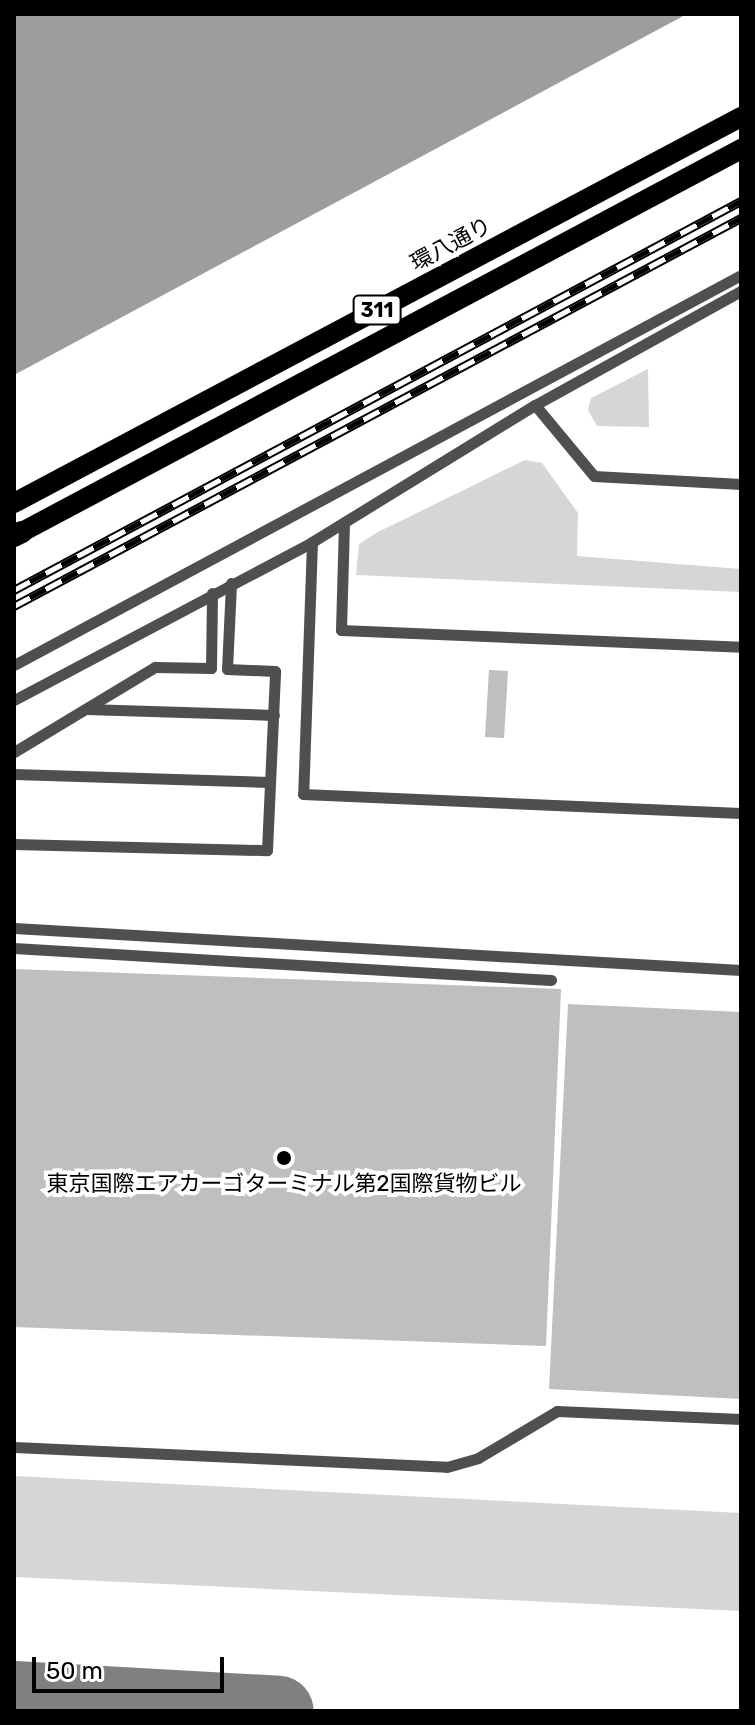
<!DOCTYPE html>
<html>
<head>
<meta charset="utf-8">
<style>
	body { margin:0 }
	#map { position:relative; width:755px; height:1725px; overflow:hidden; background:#fff; font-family:Rubik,"Noto Sans JP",sans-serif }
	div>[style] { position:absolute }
	.green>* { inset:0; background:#d6d6d6 }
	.water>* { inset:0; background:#9d9d9d }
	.taxiway>* { height:70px; margin:-35px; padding:0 35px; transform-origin:35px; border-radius:35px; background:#808080 }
	.building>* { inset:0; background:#bfbfbf }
	.service>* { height:11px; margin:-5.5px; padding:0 5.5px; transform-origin:5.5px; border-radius:5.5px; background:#4f4f4f }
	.primary>* { height:20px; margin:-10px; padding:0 10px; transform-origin:10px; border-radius:10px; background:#000 }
	.trunk>* { height:22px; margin:-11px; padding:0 11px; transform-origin:11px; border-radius:11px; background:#000 }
	.rail>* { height:9px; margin-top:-4.5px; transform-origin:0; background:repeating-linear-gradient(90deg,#fff 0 18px,#000 0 36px); box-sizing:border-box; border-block:2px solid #000 }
	.dots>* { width:22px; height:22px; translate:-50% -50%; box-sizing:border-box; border:4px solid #fff; border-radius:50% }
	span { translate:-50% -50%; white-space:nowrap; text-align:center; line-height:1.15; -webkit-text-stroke:8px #fff; paint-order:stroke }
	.shield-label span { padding:2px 6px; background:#fff; border:2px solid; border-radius:6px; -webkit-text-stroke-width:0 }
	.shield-label { font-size:20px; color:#000; font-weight:700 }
	.street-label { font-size:22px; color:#000 }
	.poi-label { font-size:22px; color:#000 }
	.frame { position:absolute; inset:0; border:16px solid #000; pointer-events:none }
	.scale { position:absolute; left:32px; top:1657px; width:192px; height:36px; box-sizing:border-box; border:4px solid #000; border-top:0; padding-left:10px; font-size:24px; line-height:28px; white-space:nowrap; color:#000; -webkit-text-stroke:6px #fff; paint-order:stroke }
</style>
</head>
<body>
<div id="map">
	<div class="green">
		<div style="clip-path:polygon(648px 369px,649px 427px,597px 426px,588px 410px,591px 398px)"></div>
		<div style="clip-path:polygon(525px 460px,542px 463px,578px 513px,577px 556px,741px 569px,741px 592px,356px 575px,359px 544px,376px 533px)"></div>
		<div style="clip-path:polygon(14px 1476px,741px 1513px,741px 1611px,14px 1577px)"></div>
	</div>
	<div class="water">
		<div style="clip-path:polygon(14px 14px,687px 14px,14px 375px)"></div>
	</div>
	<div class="taxiway">
		<div style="left:14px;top:1696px;width:265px;rotate:3.2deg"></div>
	</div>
	<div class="building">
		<div style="clip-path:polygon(489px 670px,508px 671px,504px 738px,485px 737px)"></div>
		<div style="clip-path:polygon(14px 969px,561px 989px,546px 1346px,14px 1327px)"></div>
		<div style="clip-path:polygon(568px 1004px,741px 1012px,741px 1399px,549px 1389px)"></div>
	</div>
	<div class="service">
		<div style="left:535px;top:405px;width:92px;rotate:50.3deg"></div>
		<div style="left:594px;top:476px;width:147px;rotate:3.1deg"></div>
		<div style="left:344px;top:523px;width:107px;rotate:91.6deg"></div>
		<div style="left:341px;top:630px;width:400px;rotate:2.4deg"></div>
		<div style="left:312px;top:542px;width:252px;rotate:92deg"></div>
		<div style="left:303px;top:794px;width:438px;rotate:2.5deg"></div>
		<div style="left:14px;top:665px;width:825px;rotate:-28.21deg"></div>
		<div style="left:14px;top:700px;width:337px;rotate:-27.9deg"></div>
		<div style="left:312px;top:542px;width:262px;rotate:-31.6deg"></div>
		<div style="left:535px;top:405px;width:235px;rotate:-29deg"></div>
		<div style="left:86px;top:709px;width:188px;rotate:1.8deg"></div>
		<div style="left:14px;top:752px;width:165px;rotate:-31.1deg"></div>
		<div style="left:155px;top:667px;width:56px;rotate:1deg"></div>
		<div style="left:211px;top:668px;width:75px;rotate:-89.2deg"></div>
		<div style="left:14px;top:774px;width:256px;rotate:1.8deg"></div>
		<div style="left:14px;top:844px;width:253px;rotate:1.4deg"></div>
		<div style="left:267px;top:850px;width:179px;rotate:-87.4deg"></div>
		<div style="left:275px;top:671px;width:48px;rotate:-177.6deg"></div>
		<div style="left:227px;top:669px;width:86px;rotate:-87.3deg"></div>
		<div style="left:14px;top:928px;width:728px;rotate:3.31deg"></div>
		<div style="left:14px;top:948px;width:538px;rotate:3.41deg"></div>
		<div style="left:14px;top:1447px;width:433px;rotate:2.6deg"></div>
		<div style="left:447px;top:1467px;width:32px;rotate:-16deg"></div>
		<div style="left:478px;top:1458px;width:92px;rotate:-30.7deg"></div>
		<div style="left:557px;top:1411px;width:184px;rotate:2.5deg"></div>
	</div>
	<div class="primary">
		<div style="left:14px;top:503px;width:823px;rotate:-27.97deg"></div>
		<div style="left:22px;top:532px;width:815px;rotate:-28.04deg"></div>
	</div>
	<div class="trunk">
		<div style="left:14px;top:536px;width:9px;rotate:-27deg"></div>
	</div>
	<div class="rail">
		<div style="left:14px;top:590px;width:825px;rotate:-28.15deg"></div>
		<div style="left:14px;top:606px;width:824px;rotate:-28.09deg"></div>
	</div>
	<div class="dots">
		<div style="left:284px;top:1158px;background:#000"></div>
	</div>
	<div class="shield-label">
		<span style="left:377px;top:310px">311</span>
	</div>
	<div class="street-label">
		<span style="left:451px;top:244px;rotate:-28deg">環八通り</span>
	</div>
	<div class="poi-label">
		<span style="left:284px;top:1184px">東京国際エアカーゴターミナル第2国際貨物ビル</span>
	</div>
	<div class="frame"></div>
	<div class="scale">50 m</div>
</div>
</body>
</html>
